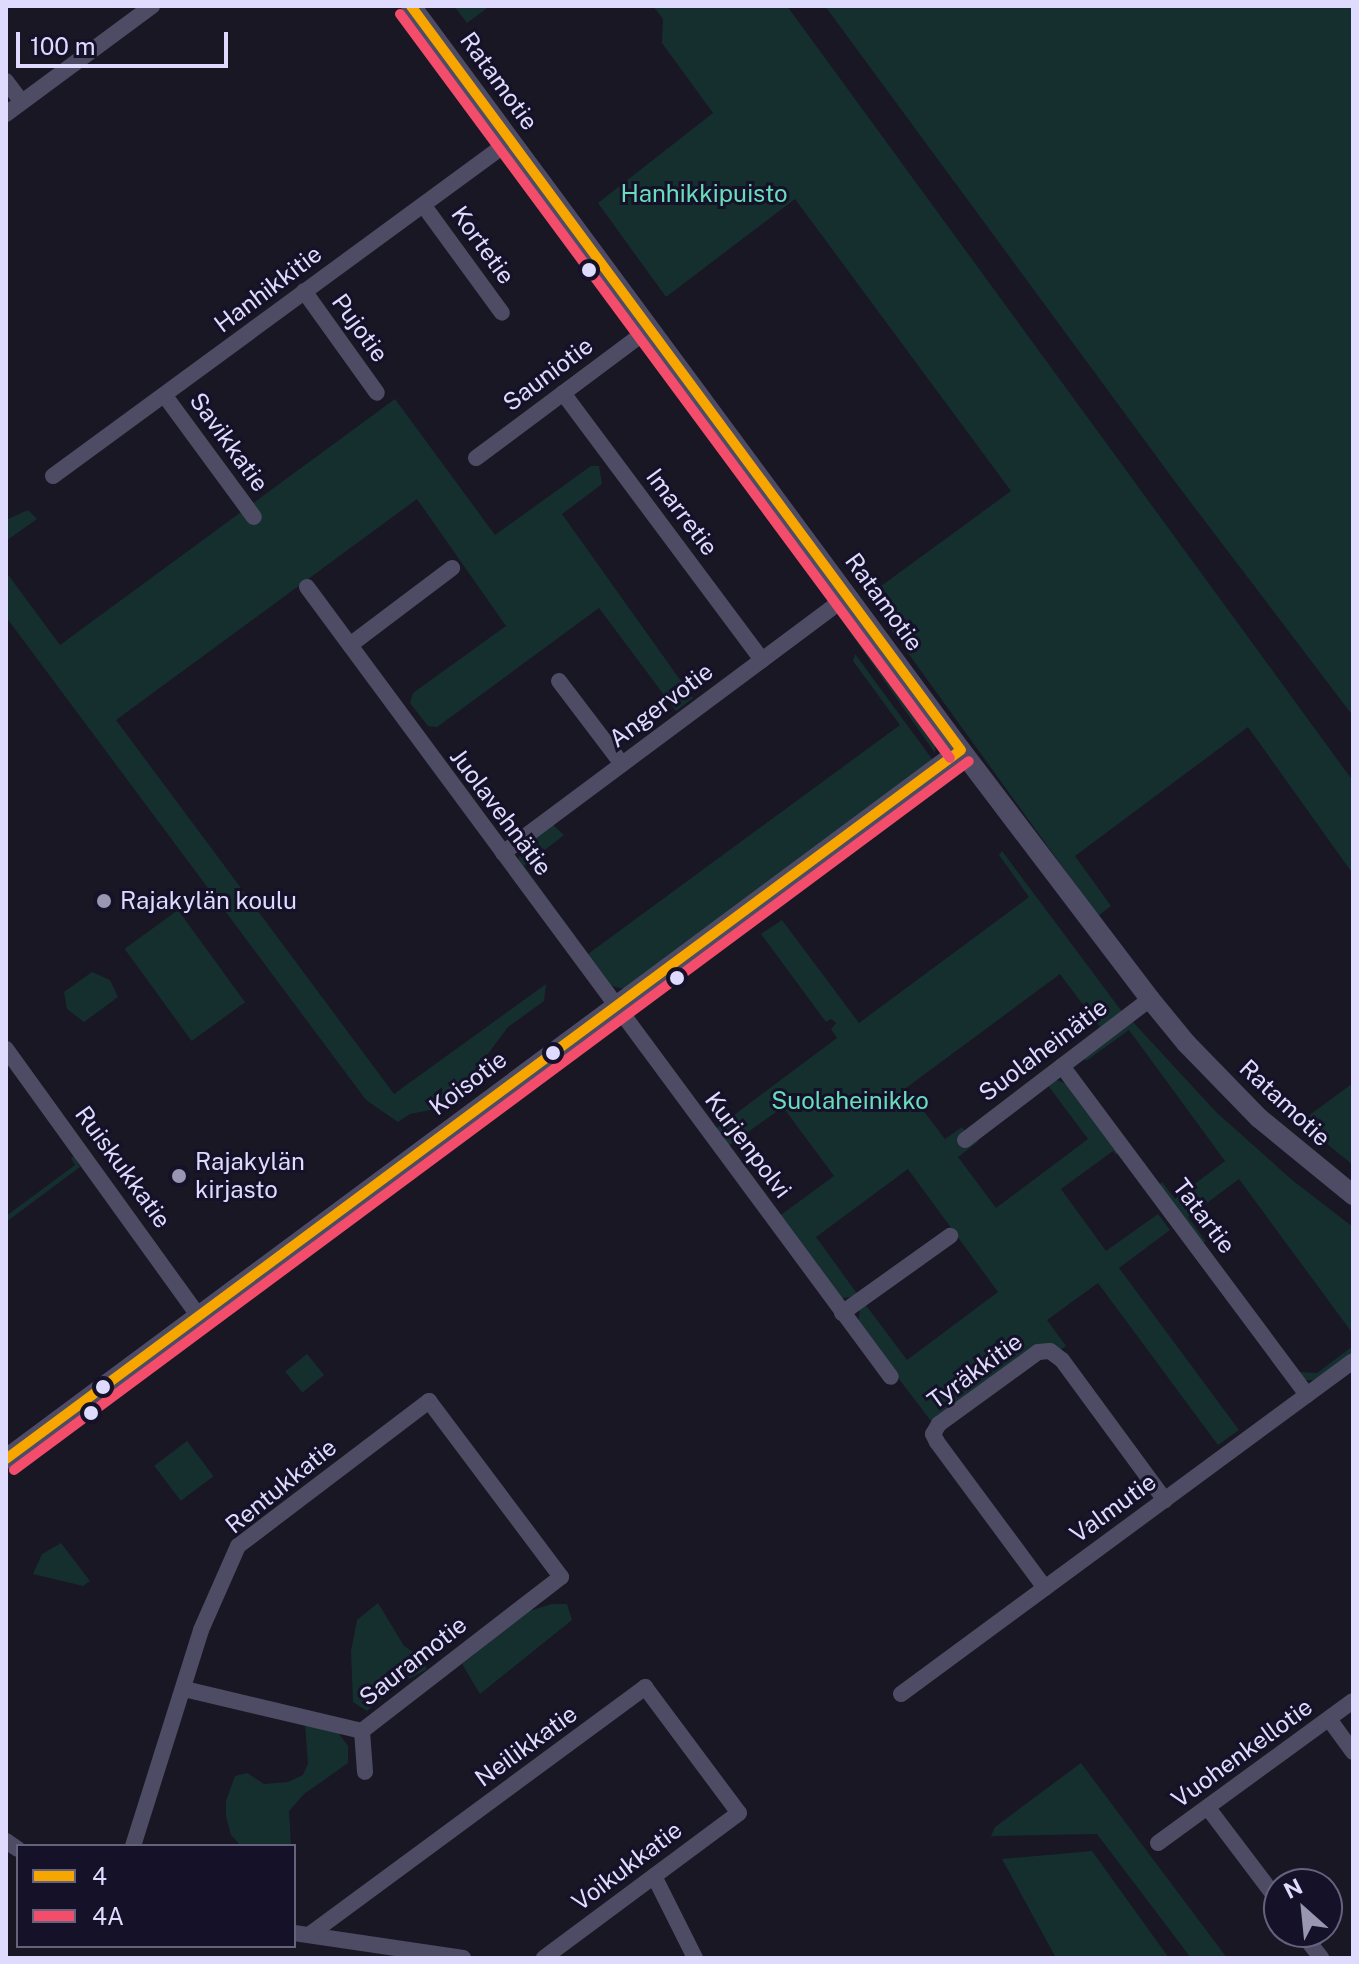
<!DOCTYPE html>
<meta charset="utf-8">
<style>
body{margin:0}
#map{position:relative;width:1359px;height:1964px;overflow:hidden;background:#181723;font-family:"Public Sans",sans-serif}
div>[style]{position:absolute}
.green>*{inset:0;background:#152f2f;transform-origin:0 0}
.minor>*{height:16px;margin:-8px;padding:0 8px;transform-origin:8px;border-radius:8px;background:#4d4c64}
.tertiary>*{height:20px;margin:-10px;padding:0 10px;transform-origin:10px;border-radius:10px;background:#4d4c64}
.bus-1>*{height:10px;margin:-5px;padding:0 5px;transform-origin:5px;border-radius:5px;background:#f7a600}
.bus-2>*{height:10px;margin:-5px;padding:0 5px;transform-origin:5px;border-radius:5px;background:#f44d6c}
.dots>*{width:22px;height:22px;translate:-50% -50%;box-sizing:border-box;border:4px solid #151129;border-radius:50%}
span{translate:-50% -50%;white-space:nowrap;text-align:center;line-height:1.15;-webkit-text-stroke:6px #151129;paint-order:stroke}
.street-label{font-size:24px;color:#dedbfe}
.park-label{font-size:24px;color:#68ddbc}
.poi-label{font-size:24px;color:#dedbfe}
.left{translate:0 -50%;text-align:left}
.frame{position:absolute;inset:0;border:8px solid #dedbfe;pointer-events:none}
.legend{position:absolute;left:16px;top:1844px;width:280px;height:104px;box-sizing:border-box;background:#151129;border:2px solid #65627e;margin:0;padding:10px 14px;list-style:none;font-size:24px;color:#dedbfe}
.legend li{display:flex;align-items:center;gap:16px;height:40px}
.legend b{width:40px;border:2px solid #65627e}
.north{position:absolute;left:1263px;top:1868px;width:80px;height:80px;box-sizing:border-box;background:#151129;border:2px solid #65627e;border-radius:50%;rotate:333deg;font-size:22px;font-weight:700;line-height:32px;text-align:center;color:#dedbfe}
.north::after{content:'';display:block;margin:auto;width:28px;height:36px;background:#9996b1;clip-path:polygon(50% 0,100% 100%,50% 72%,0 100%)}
.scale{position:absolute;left:16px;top:32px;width:212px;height:36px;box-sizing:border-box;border:4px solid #dedbfe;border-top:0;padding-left:10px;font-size:24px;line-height:28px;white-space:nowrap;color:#dedbfe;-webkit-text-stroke:6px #151129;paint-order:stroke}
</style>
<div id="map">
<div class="green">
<i style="clip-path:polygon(454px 6px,490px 6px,467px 23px)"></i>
<i style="clip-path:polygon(653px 6px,787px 6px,1353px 781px,1353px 874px,1248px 727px,1075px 856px,1111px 906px,1098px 916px,869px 599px,877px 589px,1011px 491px,795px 199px,666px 297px,598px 203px,713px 113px,662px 43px,663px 19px)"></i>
<i style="clip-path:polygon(825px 6px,1353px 6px,1353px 716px,1176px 483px)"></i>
<i style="clip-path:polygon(395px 399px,495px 535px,591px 466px,599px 466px,602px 484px,562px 514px,693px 698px,676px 711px,599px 608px,437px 727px,428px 726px,410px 703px,413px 693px,506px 626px,417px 499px,116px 720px,394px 1094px,546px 984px,544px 1001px,508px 1027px,461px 1090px,460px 1104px,410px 1114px,398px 1122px,366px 1100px,6px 617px,6px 572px,60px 645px)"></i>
<i style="clip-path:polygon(28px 510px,37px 519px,6px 541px,6px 520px)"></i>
<i style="clip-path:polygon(838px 615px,850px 616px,936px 731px,935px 753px)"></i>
<i style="clip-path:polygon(855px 654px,932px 759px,931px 763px,624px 989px,612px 986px,518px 861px,522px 847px,553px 825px,564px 835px,524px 866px,588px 954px,900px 725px,853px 661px)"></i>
<i style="clip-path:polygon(1002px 851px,1123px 1013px,1103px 1028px,1099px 1026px,1060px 974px,906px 1088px,945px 1139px,962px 1127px,971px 1139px,979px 1141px,958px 1157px,996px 1208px,1088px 1139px,1047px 1084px,1057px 1080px,1071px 1086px,1119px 1151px,1116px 1155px,1113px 1151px,1061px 1189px,1106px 1251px,1158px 1214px,1170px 1230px,1119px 1268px,1239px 1430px,1218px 1445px,1098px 1283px,1047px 1320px,1066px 1346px,1060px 1350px,1054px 1347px,931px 1421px,858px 1325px,860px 1308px,865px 1304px,907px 1360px,998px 1292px,908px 1169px,816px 1237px,858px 1295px,845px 1298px,838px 1297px,778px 1217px,834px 1176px,783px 1107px,727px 1147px,714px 1130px,837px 1038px,831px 1029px,836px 1023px,831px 1019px,826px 1022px,761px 934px,782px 920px,859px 1023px,1029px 897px,999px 855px)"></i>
<i style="left:178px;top:910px;width:114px;height:66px;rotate:54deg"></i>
<i style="clip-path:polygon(92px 972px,110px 980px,118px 997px,84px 1022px,67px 1009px,64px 992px)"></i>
<i style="clip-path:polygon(1132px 1021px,1216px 1112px,1292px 1180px,1353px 1227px,1353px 1334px,1239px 1179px,1188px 1217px,1206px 1242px,1200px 1243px,1158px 1186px,1162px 1182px,1175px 1199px,1225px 1161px,1129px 1030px,1086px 1061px,1083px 1058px)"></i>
<i style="clip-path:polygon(1353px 1083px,1353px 1165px,1300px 1122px)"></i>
<i style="clip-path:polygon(74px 1156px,80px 1167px,6px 1222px,6px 1216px,75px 1165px,71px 1158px)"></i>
<i style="clip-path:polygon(1353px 1346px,1353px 1354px,1315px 1380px,1306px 1380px,1298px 1372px,1317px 1373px)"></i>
<i style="left:307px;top:1354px;width:27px;height:28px;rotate:51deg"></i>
<i style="left:187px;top:1441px;width:44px;height:41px;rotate:53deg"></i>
<i style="clip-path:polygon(61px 1543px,90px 1581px,83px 1586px,33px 1574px,42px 1554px)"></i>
<i style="clip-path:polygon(378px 1603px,404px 1646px,418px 1655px,427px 1669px,397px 1686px,367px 1711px,353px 1702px,351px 1651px,357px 1620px)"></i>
<i style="clip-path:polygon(552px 1604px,567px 1604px,572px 1620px,480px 1694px,462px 1664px,529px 1611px)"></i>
<i style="clip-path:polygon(305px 1724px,337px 1731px,348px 1746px,348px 1763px,304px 1794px,289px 1811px,291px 1846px,241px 1846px,231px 1835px,226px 1816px,226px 1801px,235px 1776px,247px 1773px,264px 1784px,288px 1782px,303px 1775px,308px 1764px)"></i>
<i style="clip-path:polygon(1081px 1763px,1227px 1958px,1191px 1958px,1097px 1834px,991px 1836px,995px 1827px)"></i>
<i style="clip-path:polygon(1092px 1851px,1169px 1958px,1056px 1958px,1002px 1859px)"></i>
</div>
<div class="minor">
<i style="left:6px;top:81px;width:26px;rotate:53deg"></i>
<i style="left:6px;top:114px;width:182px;rotate:-36.5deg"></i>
<i style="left:424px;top:206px;width:132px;rotate:53.9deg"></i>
<i style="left:304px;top:291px;width:125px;rotate:54.4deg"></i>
<i style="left:563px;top:393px;width:333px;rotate:53.3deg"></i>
<i style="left:165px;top:396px;width:150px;rotate:53.7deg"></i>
<i style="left:476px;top:458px;width:216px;rotate:-36.7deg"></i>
<i style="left:53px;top:476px;width:567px;rotate:-36.24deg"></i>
<i style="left:307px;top:587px;width:982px;rotate:53.53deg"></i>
<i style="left:350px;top:645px;width:128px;rotate:-37deg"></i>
<i style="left:559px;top:681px;width:104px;rotate:52.8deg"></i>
<i style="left:503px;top:853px;width:429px;rotate:-36.7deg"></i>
<i style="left:6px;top:1049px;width:328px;rotate:54.2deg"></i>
<i style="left:1062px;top:1066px;width:410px;rotate:53.3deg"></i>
<i style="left:965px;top:1140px;width:233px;rotate:-37.3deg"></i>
<i style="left:842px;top:1313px;width:133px;rotate:-35.5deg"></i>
<i style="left:1045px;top:1588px;width:182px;rotate:-126.5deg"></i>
<i style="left:937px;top:1442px;width:9px;rotate:-117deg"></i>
<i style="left:933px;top:1434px;width:12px;rotate:-59deg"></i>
<i style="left:939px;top:1424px;width:122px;rotate:-36deg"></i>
<i style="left:1038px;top:1352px;width:12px;rotate:-5deg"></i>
<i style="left:1050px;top:1351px;width:15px;rotate:37deg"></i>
<i style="left:1062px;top:1360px;width:174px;rotate:53.7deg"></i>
<i style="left:901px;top:1694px;width:561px;rotate:-36.38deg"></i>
<i style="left:1329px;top:1719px;width:41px;rotate:54deg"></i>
<i style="left:362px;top:1731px;width:41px;rotate:85.8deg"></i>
<i style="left:1208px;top:1808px;width:118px;rotate:52.9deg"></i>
<i style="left:6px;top:1841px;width:14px;rotate:34deg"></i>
<i style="left:1158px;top:1843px;width:241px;rotate:-36.1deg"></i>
<i style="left:133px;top:1846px;width:226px;rotate:-72.5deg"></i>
<i style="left:201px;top:1630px;width:92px;rotate:-66.2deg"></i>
<i style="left:238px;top:1546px;width:240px;rotate:-37.2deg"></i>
<i style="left:429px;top:1401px;width:220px;rotate:53.1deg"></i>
<i style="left:561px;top:1577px;width:252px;rotate:142.3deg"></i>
<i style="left:362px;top:1731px;width:182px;rotate:-166.7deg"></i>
<i style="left:654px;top:1876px;width:92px;rotate:63.4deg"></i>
<i style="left:1301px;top:1932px;width:33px;rotate:52deg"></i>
<i style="left:294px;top:1933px;width:171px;rotate:8.4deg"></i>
<i style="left:309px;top:1935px;width:418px;rotate:-36.4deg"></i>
<i style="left:645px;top:1687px;width:157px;rotate:53.3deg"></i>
<i style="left:739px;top:1813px;width:243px;rotate:143.4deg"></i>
</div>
<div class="tertiary">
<i style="left:411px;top:6px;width:925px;rotate:53.53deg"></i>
<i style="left:961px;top:750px;width:313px;rotate:52.8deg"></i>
<i style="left:1150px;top:999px;width:57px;rotate:50.7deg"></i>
<i style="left:1186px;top:1043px;width:105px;rotate:45.8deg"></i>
<i style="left:1259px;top:1118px;width:122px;rotate:39.3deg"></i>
<i style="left:6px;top:1459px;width:1189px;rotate:-36.59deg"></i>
</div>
<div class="bus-1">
<i style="left:411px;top:6px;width:925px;rotate:53.53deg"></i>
<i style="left:6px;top:1459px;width:1189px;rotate:-36.59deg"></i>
</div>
<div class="bus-2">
<i style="left:400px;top:14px;width:925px;rotate:53.53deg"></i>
<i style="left:14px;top:1470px;width:1189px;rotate:-36.59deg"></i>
</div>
<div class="dots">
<i style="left:589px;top:270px;background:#dedbfe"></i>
<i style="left:104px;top:901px;background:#9996b1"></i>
<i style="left:677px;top:978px;background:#dedbfe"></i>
<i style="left:553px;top:1053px;background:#dedbfe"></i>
<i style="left:179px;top:1176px;background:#9996b1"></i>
<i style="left:103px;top:1387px;background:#dedbfe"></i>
<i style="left:91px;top:1413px;background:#dedbfe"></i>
</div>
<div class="street-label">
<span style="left:499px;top:81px;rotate:54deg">Ratamotie</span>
<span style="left:483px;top:245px;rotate:54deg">Kortetie</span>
<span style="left:268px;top:289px;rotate:-37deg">Hanhikkitie</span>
<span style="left:360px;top:328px;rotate:54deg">Pujotie</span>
<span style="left:548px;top:374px;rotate:-37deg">Sauniotie</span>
<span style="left:229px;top:442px;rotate:54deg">Savikkatie</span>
<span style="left:682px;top:512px;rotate:53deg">Imarretie</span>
<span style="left:884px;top:602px;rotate:54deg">Ratamotie</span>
<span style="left:661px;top:705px;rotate:-37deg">Angervotie</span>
<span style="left:501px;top:812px;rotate:53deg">Juolavehnätie</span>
<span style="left:1043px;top:1050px;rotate:-37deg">Suolaheinätie</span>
<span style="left:468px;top:1083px;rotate:-37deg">Koisotie</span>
<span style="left:1285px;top:1103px;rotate:43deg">Ratamotie</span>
<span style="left:748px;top:1145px;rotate:53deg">Kurjenpolvi</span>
<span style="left:123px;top:1167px;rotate:54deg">Ruiskukkatie</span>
<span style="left:1204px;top:1216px;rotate:53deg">Tatartie</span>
<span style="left:975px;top:1371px;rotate:-36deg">Tyräkkitie</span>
<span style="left:281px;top:1486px;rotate:-39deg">Rentukkatie</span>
<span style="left:1113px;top:1508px;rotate:-36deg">Valmutie</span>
<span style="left:413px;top:1661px;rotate:-38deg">Sauramotie</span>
<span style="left:526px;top:1746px;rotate:-36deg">Neilikkatie</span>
<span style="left:1242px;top:1753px;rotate:-36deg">Vuohenkellotie</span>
<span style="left:627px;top:1866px;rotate:-37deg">Voikukkatie</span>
</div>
<div class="park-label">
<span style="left:704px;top:194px">Hanhikkipuisto</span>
<span style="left:850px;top:1101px">Suolaheinikko</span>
</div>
<div class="poi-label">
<span class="left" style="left:120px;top:901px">Rajakylän koulu</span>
<span class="left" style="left:195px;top:1176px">Rajakylän<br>kirjasto</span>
</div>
<div class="frame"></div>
<ul class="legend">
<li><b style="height:10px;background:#f7a600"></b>4</li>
<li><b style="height:10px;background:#f44d6c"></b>4A</li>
</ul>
<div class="north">N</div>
<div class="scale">100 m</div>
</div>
